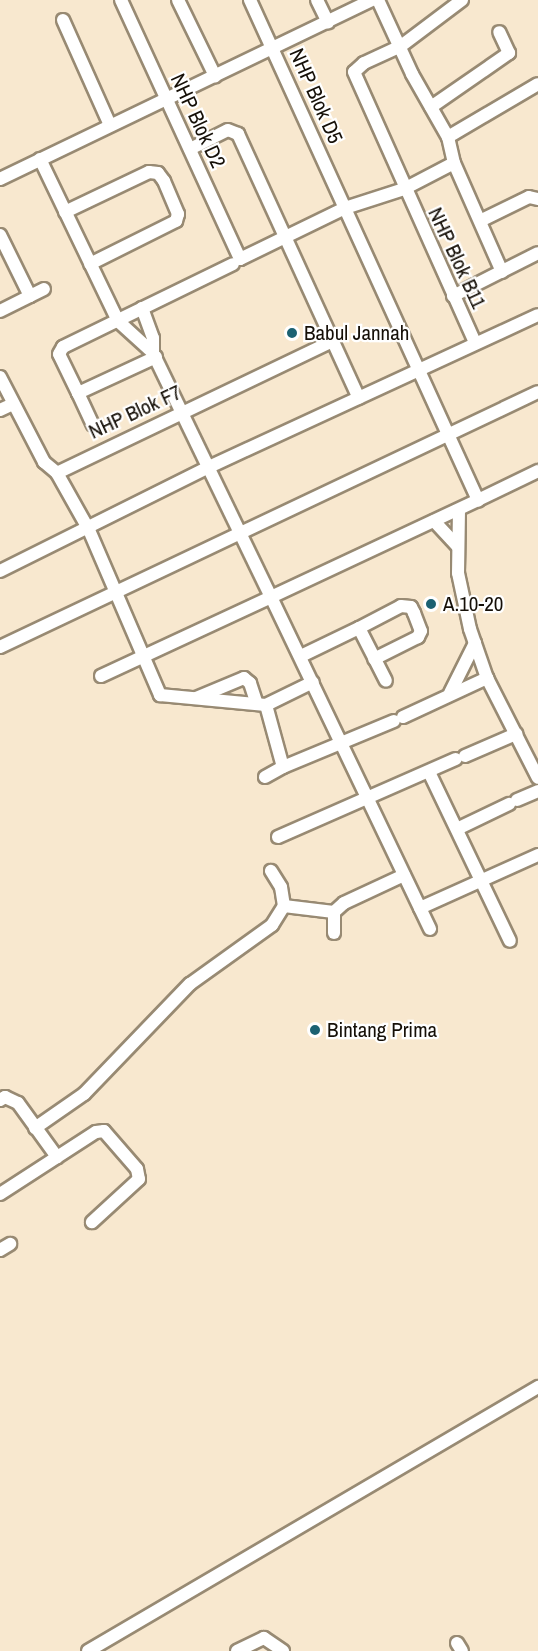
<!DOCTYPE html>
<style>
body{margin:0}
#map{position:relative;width:538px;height:1651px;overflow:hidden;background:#f8e8cf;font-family:"Archivo Narrow",sans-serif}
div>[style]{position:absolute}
.roads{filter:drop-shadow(2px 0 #988a73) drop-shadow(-2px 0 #988a73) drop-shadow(0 2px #988a73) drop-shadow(0 -2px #988a73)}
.minor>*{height:12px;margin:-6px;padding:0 6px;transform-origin:6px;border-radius:6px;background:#fff}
.dots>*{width:16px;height:16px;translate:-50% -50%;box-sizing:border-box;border:3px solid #fff;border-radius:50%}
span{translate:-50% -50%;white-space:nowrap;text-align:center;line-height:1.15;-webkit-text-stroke:4.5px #fff;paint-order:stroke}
.street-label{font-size:21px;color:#150f07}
.poi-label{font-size:21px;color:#150f07}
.left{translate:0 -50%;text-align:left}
</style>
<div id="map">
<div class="roads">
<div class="minor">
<i style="left:121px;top:0;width:285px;rotate:65.3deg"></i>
<i style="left:240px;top:259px;width:117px;rotate:-25.9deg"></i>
<i style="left:345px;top:208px;width:62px;rotate:-17.9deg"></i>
<i style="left:404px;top:189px;width:56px;rotate:-27.5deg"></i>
<i style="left:454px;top:163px;width:119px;rotate:66.2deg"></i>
<i style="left:178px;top:0;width:85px;rotate:64deg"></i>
<i style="left:250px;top:0;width:550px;rotate:65.49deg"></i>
<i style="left:478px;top:500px;width:67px;rotate:-25.8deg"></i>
<i style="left:317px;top:0;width:25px;rotate:64deg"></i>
<i style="left:378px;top:0;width:81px;rotate:65.3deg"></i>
<i style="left:412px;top:74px;width:73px;rotate:60.3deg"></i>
<i style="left:448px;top:137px;width:27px;rotate:77deg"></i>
<i style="left:462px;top:0;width:76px;rotate:143deg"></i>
<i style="left:401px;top:46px;width:41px;rotate:155.3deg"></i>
<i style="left:364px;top:63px;width:13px;rotate:138deg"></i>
<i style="left:354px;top:72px;width:297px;rotate:65.9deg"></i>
<i style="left:63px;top:20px;width:115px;rotate:65.9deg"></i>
<i style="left:431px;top:107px;width:95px;rotate:-34.7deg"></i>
<i style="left:509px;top:53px;width:23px;rotate:-115deg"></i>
<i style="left:448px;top:137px;width:104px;rotate:-30.5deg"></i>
<i style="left:190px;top:149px;width:42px;rotate:-26.6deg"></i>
<i style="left:228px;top:130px;width:11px;rotate:22deg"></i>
<i style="left:238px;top:134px;width:290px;rotate:65.4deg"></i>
<i style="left:40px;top:159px;width:180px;rotate:64.3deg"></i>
<i style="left:118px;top:321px;width:47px;rotate:42.4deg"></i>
<i style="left:0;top:179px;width:413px;rotate:-25.7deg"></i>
<i style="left:65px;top:212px;width:93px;rotate:-25.5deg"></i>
<i style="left:149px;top:172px;width:9px;rotate:6deg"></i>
<i style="left:158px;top:173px;width:10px;rotate:53deg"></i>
<i style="left:164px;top:181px;width:36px;rotate:67deg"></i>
<i style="left:178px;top:214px;width:7px;rotate:106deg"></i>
<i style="left:176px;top:221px;width:96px;rotate:153.4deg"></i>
<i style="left:482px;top:220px;width:52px;rotate:-26.1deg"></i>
<i style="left:529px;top:197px;width:9px;rotate:13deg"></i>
<i style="left:0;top:235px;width:68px;rotate:63.8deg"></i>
<i style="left:453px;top:296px;width:95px;rotate:-26.8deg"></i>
<i style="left:142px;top:308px;width:32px;rotate:70deg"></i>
<i style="left:153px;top:338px;width:15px;rotate:90deg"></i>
<i style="left:153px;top:353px;width:271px;rotate:64.2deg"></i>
<i style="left:271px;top:597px;width:229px;rotate:-25.1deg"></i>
<i style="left:0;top:311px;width:49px;rotate:-26.6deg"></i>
<i style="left:156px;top:357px;width:86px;rotate:155.2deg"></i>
<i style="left:78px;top:393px;width:43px;rotate:-116deg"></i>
<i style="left:59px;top:354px;width:8px;rotate:-60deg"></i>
<i style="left:63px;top:347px;width:189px;rotate:-26deg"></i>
<i style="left:0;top:377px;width:96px;rotate:62.6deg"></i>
<i style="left:44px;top:462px;width:17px;rotate:40deg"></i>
<i style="left:57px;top:473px;width:307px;rotate:-25.6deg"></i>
<i style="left:78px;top:393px;width:35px;rotate:65deg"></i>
<i style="left:0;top:410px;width:14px;rotate:-25deg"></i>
<i style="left:57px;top:473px;width:65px;rotate:60.7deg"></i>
<i style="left:89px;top:530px;width:180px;rotate:66.7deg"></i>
<i style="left:160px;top:695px;width:106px;rotate:5.4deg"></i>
<i style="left:266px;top:705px;width:64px;rotate:74.7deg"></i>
<i style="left:283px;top:767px;width:120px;rotate:-22.5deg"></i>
<i style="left:459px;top:510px;width:63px;rotate:90.9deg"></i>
<i style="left:458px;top:573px;width:57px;rotate:77.9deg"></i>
<i style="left:470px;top:629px;width:52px;rotate:70.9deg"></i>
<i style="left:487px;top:678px;width:112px;rotate:63deg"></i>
<i style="left:434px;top:521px;width:34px;rotate:47deg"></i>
<i style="left:0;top:571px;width:233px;rotate:-26.5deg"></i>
<i style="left:209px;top:467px;width:362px;rotate:-24.8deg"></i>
<i style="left:359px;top:628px;width:47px;rotate:-27.6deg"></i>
<i style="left:401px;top:606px;width:10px;rotate:6deg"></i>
<i style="left:411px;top:607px;width:7px;rotate:63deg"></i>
<i style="left:414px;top:613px;width:19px;rotate:69deg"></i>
<i style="left:421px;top:631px;width:7px;rotate:117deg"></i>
<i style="left:418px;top:637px;width:49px;rotate:153.4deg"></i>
<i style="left:0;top:647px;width:595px;rotate:-25.36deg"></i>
<i style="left:301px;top:656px;width:64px;rotate:-25.8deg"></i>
<i style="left:359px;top:628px;width:59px;rotate:63deg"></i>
<i style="left:101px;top:676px;width:187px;rotate:-24.9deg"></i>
<i style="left:271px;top:597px;width:368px;rotate:64.4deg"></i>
<i style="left:450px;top:693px;width:56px;rotate:-63.4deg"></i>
<i style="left:196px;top:698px;width:52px;rotate:-22.6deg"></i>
<i style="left:244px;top:678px;width:8px;rotate:40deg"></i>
<i style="left:250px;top:683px;width:22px;rotate:72deg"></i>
<i style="left:266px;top:705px;width:52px;rotate:-26.1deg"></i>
<i style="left:403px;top:717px;width:93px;rotate:-24.9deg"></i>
<i style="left:465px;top:756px;width:56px;rotate:-23.3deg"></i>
<i style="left:429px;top:772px;width:187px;rotate:64.4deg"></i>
<i style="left:265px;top:777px;width:21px;rotate:-29deg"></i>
<i style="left:517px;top:800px;width:23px;rotate:-23deg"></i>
<i style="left:457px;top:829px;width:58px;rotate:-25.7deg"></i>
<i style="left:278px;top:837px;width:194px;rotate:-23.7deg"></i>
<i style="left:284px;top:906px;width:50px;rotate:6.8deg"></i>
<i style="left:420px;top:908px;width:129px;rotate:-24.2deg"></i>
<i style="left:334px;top:933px;width:21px;rotate:-90deg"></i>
<i style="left:334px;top:912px;width:13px;rotate:-42deg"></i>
<i style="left:344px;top:903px;width:66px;rotate:-25deg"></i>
<i style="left:0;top:1100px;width:6px;rotate:-31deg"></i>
<i style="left:5px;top:1097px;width:14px;rotate:25deg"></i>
<i style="left:18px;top:1103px;width:67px;rotate:54.2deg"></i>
<i style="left:35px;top:1128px;width:60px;rotate:-34.8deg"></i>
<i style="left:84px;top:1094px;width:153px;rotate:-46.1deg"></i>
<i style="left:190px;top:984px;width:101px;rotate:-35.7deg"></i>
<i style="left:272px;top:925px;width:22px;rotate:-58deg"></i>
<i style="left:284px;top:906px;width:19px;rotate:-99deg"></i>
<i style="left:281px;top:887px;width:19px;rotate:-122deg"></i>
<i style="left:0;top:1194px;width:114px;rotate:-32.9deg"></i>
<i style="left:96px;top:1132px;width:8px;rotate:-7deg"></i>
<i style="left:104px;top:1131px;width:50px;rotate:49deg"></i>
<i style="left:137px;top:1169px;width:10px;rotate:79deg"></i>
<i style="left:139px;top:1179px;width:64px;rotate:137.5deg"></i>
<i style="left:0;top:1250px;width:12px;rotate:-31deg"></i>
<i style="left:457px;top:1643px;width:9px;rotate:58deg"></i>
<i style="left:88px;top:1651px;width:522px;rotate:-30.4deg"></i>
<i style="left:237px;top:1651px;width:30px;rotate:-26deg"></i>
<i style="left:264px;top:1638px;width:23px;rotate:34deg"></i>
</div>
</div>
<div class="dots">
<i style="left:292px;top:333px;background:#1b6172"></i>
<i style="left:431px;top:604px;background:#1b6172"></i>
<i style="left:315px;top:1030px;background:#1b6172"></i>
</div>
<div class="street-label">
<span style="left:316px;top:96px;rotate:66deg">NHP Blok D5</span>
<span style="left:198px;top:121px;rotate:65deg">NHP Blok D2</span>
<span style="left:457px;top:258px;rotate:65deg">NHP Blok B11</span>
<span style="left:135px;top:412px;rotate:-25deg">NHP Blok F7</span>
</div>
<div class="poi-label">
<span class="left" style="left:304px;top:333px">Babul Jannah</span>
<span class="left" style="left:443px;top:604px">A.10-20</span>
<span class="left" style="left:327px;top:1030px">Bintang Prima</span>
</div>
</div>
